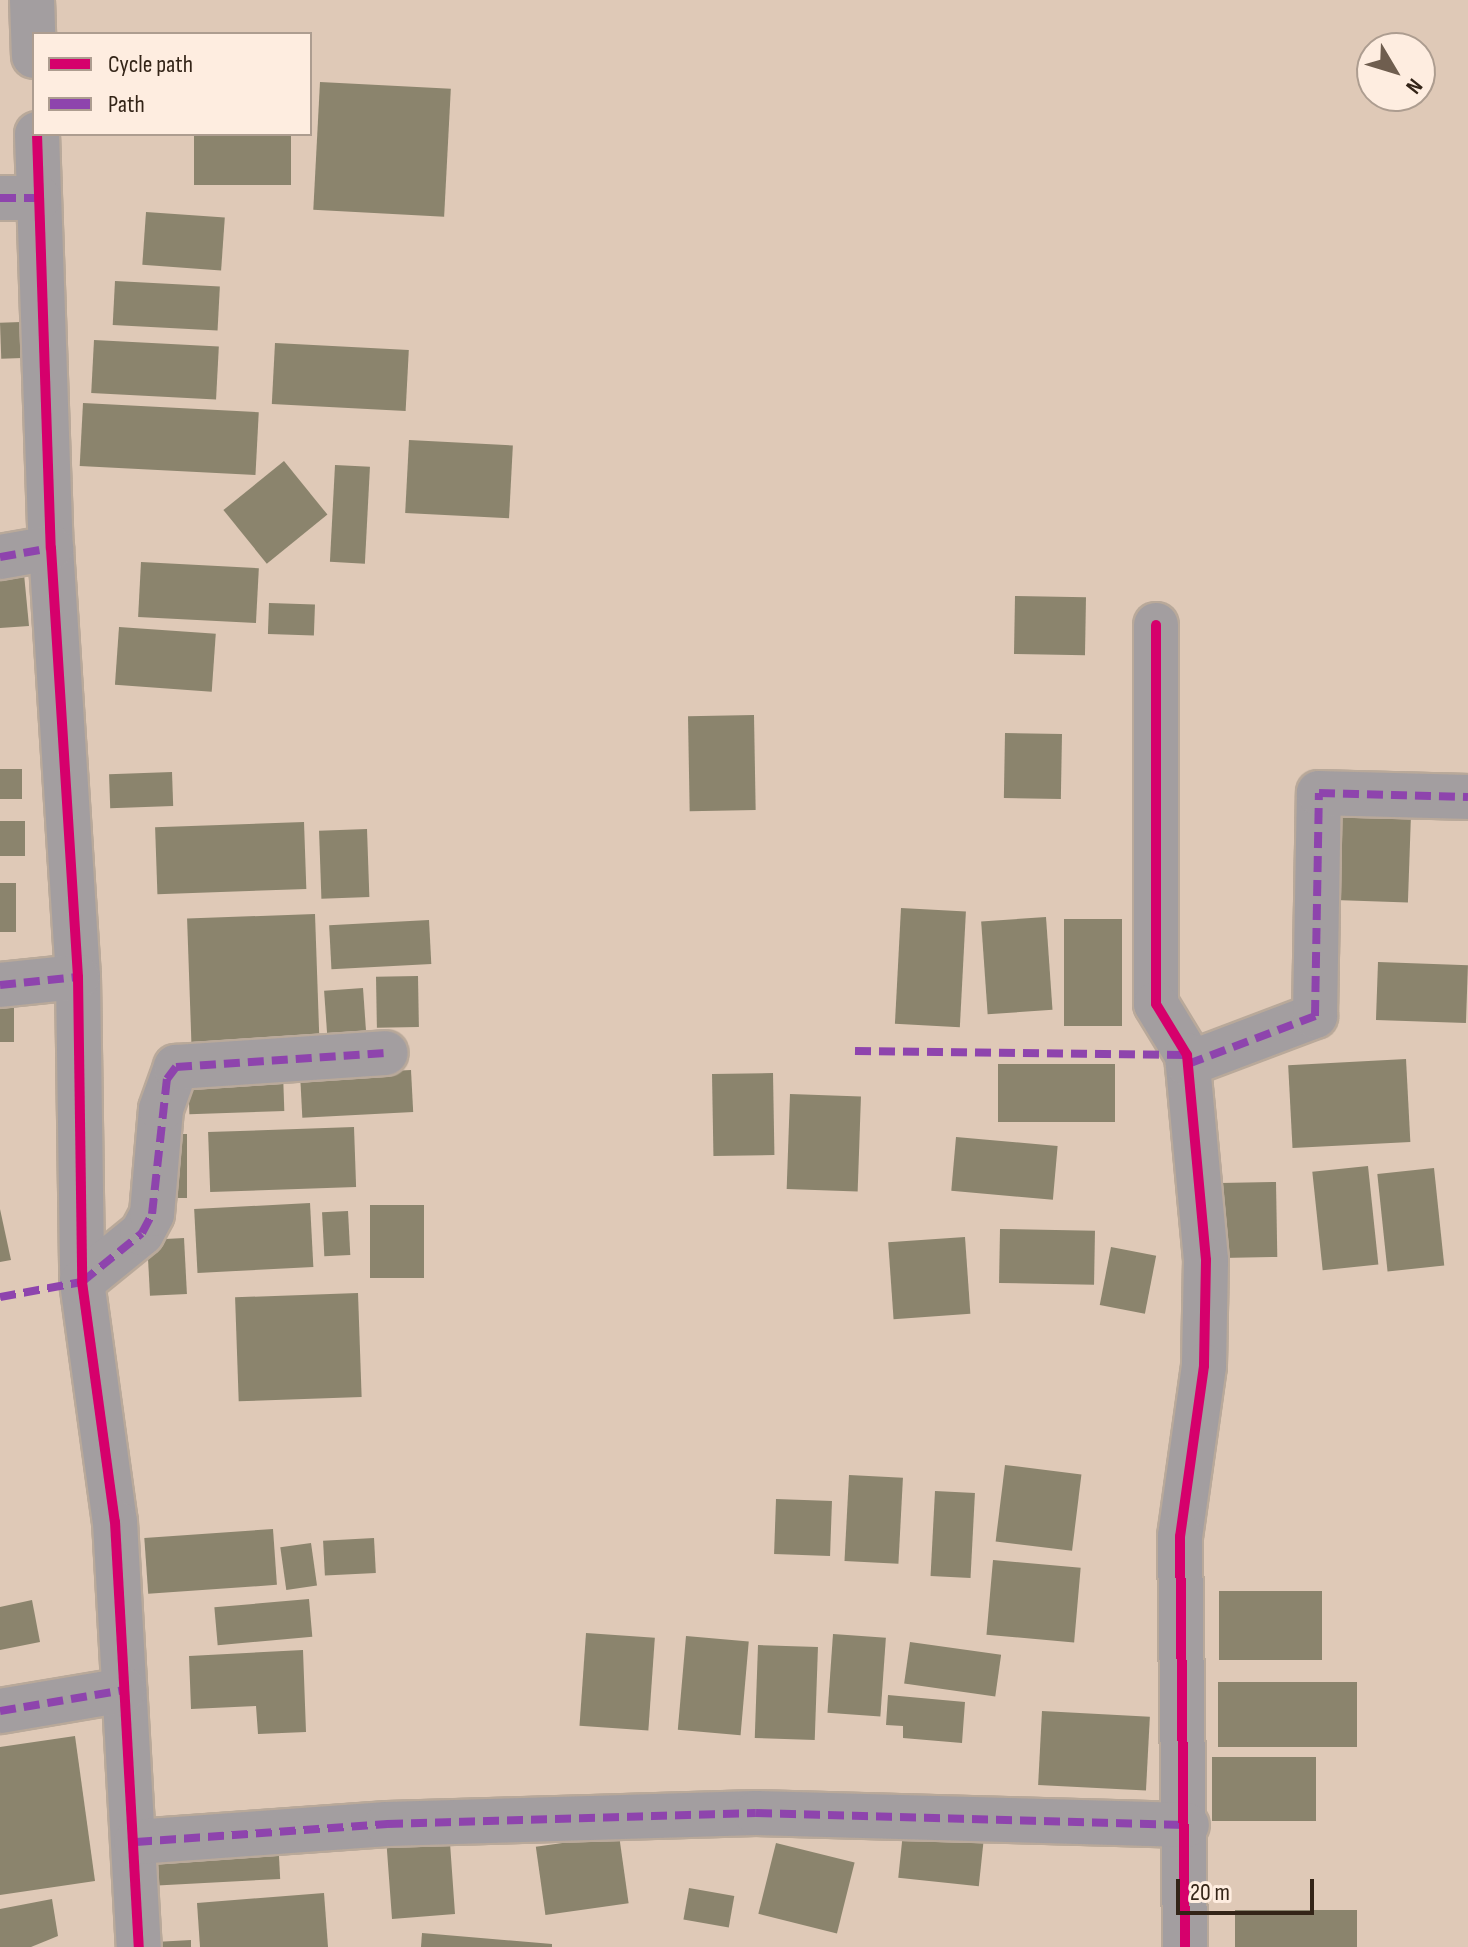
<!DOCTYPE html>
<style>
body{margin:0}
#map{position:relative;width:1468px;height:1947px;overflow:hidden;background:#dfc9b7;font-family:"Sofia Sans Condensed",sans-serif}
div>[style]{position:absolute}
.building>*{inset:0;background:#8b846d;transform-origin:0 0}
.roads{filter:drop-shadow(2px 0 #b9a99a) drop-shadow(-2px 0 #b9a99a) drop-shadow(0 2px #b9a99a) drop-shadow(0 -2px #b9a99a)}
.minor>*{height:44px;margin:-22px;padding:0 22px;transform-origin:22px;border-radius:22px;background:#a39ea0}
.quiet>*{height:8px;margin-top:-4px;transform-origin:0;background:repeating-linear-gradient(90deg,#8e44ad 0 16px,transparent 0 24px)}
.cycleway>*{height:10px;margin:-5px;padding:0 5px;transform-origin:5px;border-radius:5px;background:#d6006c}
span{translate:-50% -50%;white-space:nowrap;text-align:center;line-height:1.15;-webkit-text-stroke:8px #feede0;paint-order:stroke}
.legend{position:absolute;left:32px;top:32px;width:280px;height:104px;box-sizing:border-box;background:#feede0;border:2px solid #ad9d90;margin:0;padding:10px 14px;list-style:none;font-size:24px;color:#332417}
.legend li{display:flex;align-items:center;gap:16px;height:40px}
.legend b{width:40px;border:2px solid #ad9d90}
.north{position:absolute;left:1356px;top:32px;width:80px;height:80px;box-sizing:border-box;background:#feede0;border:2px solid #ad9d90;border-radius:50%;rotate:128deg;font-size:22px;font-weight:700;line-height:32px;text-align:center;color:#332417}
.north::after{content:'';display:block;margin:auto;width:28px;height:36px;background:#6f5e4f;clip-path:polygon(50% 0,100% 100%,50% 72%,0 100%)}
.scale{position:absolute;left:1176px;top:1879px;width:138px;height:36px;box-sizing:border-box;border:4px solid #332417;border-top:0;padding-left:10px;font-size:24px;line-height:28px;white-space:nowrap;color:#332417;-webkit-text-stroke:6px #feede0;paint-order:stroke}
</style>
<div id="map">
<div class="building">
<i style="left:320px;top:82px;width:131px;height:128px;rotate:3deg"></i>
<i style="left:194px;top:134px;width:97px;height:51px"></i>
<i style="left:146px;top:212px;width:79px;height:53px;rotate:4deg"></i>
<i style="left:115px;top:281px;width:105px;height:44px;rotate:3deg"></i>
<i style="left:21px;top:322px;width:36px;height:21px;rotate:88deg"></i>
<i style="left:94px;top:340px;width:125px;height:53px;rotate:3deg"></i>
<i style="left:275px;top:343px;width:134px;height:61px;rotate:3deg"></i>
<i style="left:83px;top:403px;width:176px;height:63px;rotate:3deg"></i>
<i style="left:409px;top:440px;width:104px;height:73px;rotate:3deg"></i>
<i style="left:284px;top:461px;width:69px;height:78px;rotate:51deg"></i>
<i style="left:335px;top:465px;width:35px;height:97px;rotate:3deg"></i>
<i style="left:141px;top:562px;width:118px;height:55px;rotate:3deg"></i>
<i style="clip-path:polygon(24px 574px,29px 626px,0 628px,0 577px)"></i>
<i style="left:1015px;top:596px;width:71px;height:58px;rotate:1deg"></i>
<i style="left:269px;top:603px;width:46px;height:31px;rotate:2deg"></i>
<i style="left:119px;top:627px;width:97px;height:58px;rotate:4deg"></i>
<i style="left:754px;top:715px;width:95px;height:66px;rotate:89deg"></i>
<i style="left:1005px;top:733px;width:57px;height:65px;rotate:1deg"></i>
<i style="left:0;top:769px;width:22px;height:30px"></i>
<i style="left:172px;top:772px;width:34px;height:63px;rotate:88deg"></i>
<i style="left:1338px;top:813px;width:73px;height:87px;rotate:2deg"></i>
<i style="left:25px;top:821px;width:35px;height:25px;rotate:90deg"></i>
<i style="left:304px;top:822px;width:67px;height:149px;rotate:88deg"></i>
<i style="left:367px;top:829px;width:68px;height:48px;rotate:88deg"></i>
<i style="left:16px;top:883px;width:49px;height:16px;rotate:90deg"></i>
<i style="left:901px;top:908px;width:65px;height:116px;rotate:3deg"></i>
<i style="left:315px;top:914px;width:126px;height:128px;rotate:88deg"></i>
<i style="left:1046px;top:917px;width:93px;height:65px;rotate:86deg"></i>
<i style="left:1064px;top:919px;width:58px;height:107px"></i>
<i style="left:429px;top:920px;width:44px;height:100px;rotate:87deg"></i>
<i style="left:1378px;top:962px;width:90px;height:58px;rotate:2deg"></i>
<i style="left:418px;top:976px;width:51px;height:42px;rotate:89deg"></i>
<i style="left:363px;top:988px;width:46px;height:39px;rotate:86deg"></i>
<i style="left:0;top:1000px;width:14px;height:42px"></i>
<i style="left:1406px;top:1059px;width:83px;height:118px;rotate:87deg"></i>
<i style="left:998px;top:1064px;width:117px;height:58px"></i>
<i style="left:411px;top:1070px;width:42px;height:111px;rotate:87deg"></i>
<i style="left:283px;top:1073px;width:38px;height:95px;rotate:88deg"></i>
<i style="left:773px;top:1073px;width:82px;height:61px;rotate:89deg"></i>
<i style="left:790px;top:1094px;width:71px;height:95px;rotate:2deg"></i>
<i style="left:354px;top:1127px;width:60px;height:146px;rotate:88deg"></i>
<i style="left:167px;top:1134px;width:20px;height:64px"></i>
<i style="left:956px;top:1137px;width:102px;height:54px;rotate:5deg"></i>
<i style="left:1368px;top:1166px;width:99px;height:56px;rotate:84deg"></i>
<i style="left:1434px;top:1168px;width:98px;height:57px;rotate:84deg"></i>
<i style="left:1276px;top:1182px;width:75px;height:56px;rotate:89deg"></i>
<i style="left:310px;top:1203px;width:64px;height:116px;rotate:87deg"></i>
<i style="left:370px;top:1205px;width:54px;height:73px"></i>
<i style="clip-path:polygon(0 1209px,11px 1260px,0 1262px)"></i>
<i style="left:348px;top:1211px;width:44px;height:26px;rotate:87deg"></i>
<i style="left:1000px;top:1229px;width:95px;height:54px;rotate:1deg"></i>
<i style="left:965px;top:1237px;width:77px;height:77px;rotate:86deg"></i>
<i style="left:184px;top:1238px;width:56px;height:37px;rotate:87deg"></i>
<i style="left:1111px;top:1247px;width:46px;height:59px;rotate:11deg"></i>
<i style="left:358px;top:1293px;width:104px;height:123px;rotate:88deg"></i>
<i style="left:1005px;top:1465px;width:77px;height:77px;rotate:7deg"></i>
<i style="left:849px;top:1475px;width:54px;height:86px;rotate:3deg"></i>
<i style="left:935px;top:1491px;width:40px;height:85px;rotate:3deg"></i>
<i style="left:776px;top:1499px;width:56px;height:55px;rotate:2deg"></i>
<i style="left:273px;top:1529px;width:56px;height:129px;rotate:86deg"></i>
<i style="left:374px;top:1538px;width:35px;height:51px;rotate:87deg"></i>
<i style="left:311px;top:1543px;width:43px;height:31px;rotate:82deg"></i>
<i style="left:993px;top:1560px;width:88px;height:75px;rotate:5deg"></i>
<i style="left:1219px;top:1591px;width:103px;height:69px"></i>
<i style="left:309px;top:1599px;width:38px;height:95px;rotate:85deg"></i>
<i style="clip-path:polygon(32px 1600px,40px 1642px,0 1650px,0 1607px)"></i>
<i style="left:586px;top:1633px;width:69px;height:93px;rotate:4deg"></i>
<i style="left:833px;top:1634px;width:53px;height:79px;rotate:4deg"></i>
<i style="left:686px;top:1636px;width:63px;height:94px;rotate:5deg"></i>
<i style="left:910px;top:1642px;width:92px;height:42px;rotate:8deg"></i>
<i style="left:758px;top:1645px;width:60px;height:93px;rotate:2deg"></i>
<i style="clip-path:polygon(303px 1650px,306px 1732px,258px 1734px,256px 1706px,191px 1709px,189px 1656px)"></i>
<i style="left:1357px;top:1682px;width:65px;height:139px;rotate:90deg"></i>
<i style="clip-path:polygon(888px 1695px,965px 1702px,962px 1743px,903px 1738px,903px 1726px,886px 1725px)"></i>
<i style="left:1042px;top:1711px;width:108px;height:74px;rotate:3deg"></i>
<i style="clip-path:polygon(75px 1736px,95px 1881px,0 1895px,0 1747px)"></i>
<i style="left:1212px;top:1757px;width:104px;height:64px"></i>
<i style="left:904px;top:1823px;width:81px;height:55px;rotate:6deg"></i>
<i style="clip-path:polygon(436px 1833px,437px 1845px,450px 1843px,455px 1914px,392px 1919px,386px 1837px)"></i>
<i style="left:619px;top:1835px;width:69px;height:84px;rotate:82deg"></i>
<i style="left:278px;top:1837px;width:42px;height:123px;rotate:87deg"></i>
<i style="left:776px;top:1843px;width:81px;height:73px;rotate:14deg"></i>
<i style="left:689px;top:1888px;width:46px;height:32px;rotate:10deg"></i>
<i style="clip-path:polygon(324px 1893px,328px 1947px,200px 1947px,197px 1903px)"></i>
<i style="clip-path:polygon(52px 1899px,58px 1936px,31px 1947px,0 1947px,0 1909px)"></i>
<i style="left:1235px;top:1910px;width:122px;height:37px"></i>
<i style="clip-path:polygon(422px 1933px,552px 1944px,552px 1947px,421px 1947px)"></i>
<i style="clip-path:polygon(191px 1940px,191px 1947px,156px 1947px,155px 1942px)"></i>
</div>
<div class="roads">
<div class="minor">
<i style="left:32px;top:0;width:56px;rotate:88deg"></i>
<i style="left:37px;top:134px;width:414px;rotate:88.1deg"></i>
<i style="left:51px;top:548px;width:430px;rotate:86.4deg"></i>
<i style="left:78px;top:977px;width:305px;rotate:89.2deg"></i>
<i style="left:82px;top:1282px;width:242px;rotate:82.2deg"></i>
<i style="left:115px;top:1522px;width:426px;rotate:86.8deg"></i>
<i style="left:0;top:198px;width:39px"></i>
<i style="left:0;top:557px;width:52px;rotate:-10deg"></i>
<i style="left:1156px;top:625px;width:379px;rotate:90deg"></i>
<i style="left:1156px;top:1004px;width:60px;rotate:58.7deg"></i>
<i style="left:1187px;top:1055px;width:206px;rotate:84.7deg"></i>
<i style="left:1206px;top:1260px;width:106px;rotate:91.1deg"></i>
<i style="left:1204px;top:1366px;width:172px;rotate:98deg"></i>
<i style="left:1180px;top:1536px;width:411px;rotate:89.3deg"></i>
<i style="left:0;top:985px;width:78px;rotate:-5.9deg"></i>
<i style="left:1188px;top:1064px;width:136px;rotate:-20.7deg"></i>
<i style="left:1315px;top:1016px;width:223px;rotate:-89deg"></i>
<i style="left:1319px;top:793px;width:149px;rotate:1.5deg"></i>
<i style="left:82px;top:1282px;width:77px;rotate:-39.2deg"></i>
<i style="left:142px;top:1233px;width:21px;rotate:-62deg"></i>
<i style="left:152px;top:1214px;width:105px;rotate:-85.1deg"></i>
<i style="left:161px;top:1109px;width:45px;rotate:-70.3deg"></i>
<i style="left:176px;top:1067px;width:210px;rotate:-3.8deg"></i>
<i style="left:0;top:1711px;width:126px;rotate:-9.6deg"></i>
<i style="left:136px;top:1842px;width:252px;rotate:-4.1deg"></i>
<i style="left:387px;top:1824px;width:369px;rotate:-1.7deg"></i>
<i style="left:756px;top:1813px;width:431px;rotate:1.6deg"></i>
</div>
</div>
<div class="quiet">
<i style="left:0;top:198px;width:39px"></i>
<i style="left:0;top:557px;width:52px;rotate:-10deg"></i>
<i style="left:0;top:985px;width:78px;rotate:-5.9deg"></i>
<i style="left:855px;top:1051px;width:332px;rotate:0.7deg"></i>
<i style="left:1188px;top:1064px;width:136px;rotate:-20.7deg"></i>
<i style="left:1315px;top:1016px;width:223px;rotate:-89deg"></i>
<i style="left:1319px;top:793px;width:149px;rotate:1.5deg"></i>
<i style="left:0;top:1297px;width:83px;rotate:-10.4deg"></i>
<i style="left:82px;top:1282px;width:77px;rotate:-39.2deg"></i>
<i style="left:142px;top:1233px;width:21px;rotate:-62deg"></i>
<i style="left:152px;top:1214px;width:136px;rotate:-83.7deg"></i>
<i style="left:167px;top:1079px;width:15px;rotate:-53deg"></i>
<i style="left:176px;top:1067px;width:210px;rotate:-3.8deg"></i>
<i style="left:0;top:1711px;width:126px;rotate:-9.6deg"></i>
<i style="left:136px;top:1842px;width:252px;rotate:-4.1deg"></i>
<i style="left:387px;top:1824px;width:369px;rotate:-1.7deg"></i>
<i style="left:756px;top:1813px;width:431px;rotate:1.6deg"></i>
</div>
<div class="cycleway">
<i style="left:37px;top:134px;width:414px;rotate:88.1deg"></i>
<i style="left:51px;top:548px;width:430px;rotate:86.4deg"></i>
<i style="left:78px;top:977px;width:305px;rotate:89.2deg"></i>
<i style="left:82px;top:1282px;width:242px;rotate:82.2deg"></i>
<i style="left:115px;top:1522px;width:426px;rotate:86.8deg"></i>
<i style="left:1156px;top:625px;width:379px;rotate:90deg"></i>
<i style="left:1156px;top:1004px;width:60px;rotate:58.7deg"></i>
<i style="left:1187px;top:1055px;width:206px;rotate:84.7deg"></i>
<i style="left:1206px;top:1260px;width:106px;rotate:91.1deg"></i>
<i style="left:1204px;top:1366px;width:172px;rotate:98deg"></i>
<i style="left:1180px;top:1536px;width:411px;rotate:89.3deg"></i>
</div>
<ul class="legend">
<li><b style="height:10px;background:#d6006c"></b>Cycle path</li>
<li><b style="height:10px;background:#8e44ad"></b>Path</li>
</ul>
<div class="north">N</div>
<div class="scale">20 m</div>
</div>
